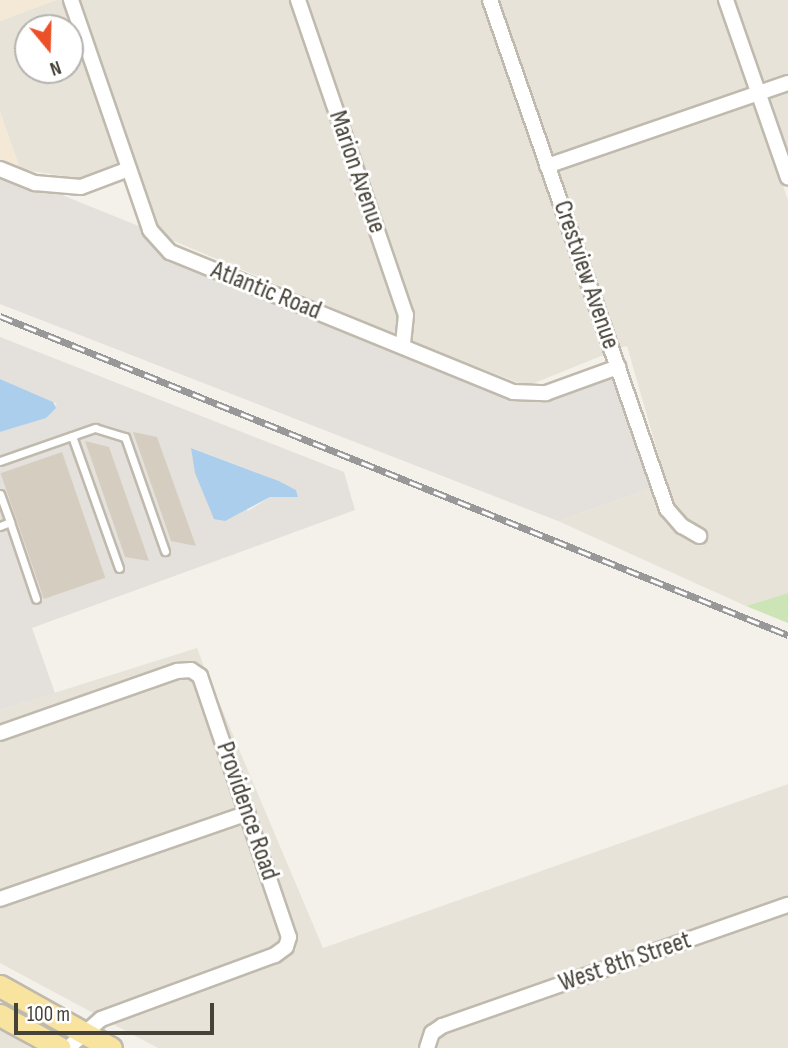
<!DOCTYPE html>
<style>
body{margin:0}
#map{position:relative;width:788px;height:1048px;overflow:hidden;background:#f4f1ea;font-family:"Sofia Sans Condensed",sans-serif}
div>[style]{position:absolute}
.residential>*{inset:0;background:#e7e3d8}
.commercial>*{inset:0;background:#f4e9d7}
.industrial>*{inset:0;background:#e4e0db}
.green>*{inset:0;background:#cde5b6}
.water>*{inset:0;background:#abceec}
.building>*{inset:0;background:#d5cec0;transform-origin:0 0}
.roads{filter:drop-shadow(2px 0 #bfbaad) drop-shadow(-2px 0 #bfbaad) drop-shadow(0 2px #bfbaad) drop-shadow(0 -2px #bfbaad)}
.service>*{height:7px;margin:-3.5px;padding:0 3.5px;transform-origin:3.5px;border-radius:3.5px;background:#fff}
.minor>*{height:14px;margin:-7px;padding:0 7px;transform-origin:7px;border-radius:7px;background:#fff}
.primary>*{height:21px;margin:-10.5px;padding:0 10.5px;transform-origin:10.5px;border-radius:10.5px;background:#f8e39f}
.rail>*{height:7px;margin-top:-3.5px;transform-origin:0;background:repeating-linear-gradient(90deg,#fff 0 13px,#989898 0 26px);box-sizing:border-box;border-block:2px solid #989898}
span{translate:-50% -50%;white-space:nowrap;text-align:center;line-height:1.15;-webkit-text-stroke:6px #fff;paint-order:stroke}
.street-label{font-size:26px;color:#474238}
.north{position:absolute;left:14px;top:14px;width:70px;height:70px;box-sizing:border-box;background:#fff;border:2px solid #b5b3af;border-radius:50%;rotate:161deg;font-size:19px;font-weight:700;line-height:28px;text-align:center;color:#474238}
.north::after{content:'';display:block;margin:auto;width:24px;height:32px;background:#ec5029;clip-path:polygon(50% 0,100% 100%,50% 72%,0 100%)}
.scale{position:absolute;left:14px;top:1003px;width:200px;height:32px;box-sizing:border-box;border:4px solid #474238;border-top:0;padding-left:9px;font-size:21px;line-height:24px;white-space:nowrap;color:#474238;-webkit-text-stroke:5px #fff;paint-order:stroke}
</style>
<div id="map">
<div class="residential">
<i style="clip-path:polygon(evenodd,56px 0,63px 0,120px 165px,80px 179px,20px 169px,0 112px,0 21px,56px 0,28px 28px,70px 28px,70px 70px,28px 70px,28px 28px)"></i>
<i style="clip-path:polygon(78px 0,290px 0,398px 316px,397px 335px,162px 236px)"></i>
<i style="clip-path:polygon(305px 0,483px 0,606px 354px,527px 386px,411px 341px,413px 316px)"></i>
<i style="clip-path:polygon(498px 0,718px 0,749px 87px,551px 157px)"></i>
<i style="clip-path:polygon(733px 0,788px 0,788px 75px,762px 83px)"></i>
<i style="clip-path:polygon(788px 91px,788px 158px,767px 97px)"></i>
<i style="clip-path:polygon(754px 102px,788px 200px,788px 593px,746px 606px,558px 521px,652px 488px,660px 512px,677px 531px,703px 546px,708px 533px,685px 520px,673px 506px,627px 346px,619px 348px,556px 171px)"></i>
<i style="clip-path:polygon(197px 648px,206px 672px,190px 663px,174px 663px,0 725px,0 710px)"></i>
<i style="clip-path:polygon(208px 676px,323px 948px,788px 784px,788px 897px,439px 1019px,425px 1029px,420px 1048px,158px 1048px,111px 1023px,277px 962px,296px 950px,290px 916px)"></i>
<i style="clip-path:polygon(178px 678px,195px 681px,239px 808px,0 891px,0 742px)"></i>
<i style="clip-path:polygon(244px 822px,282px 937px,271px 948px,95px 1014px,0 963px,0 907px)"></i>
<i style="clip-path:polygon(788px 914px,788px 1048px,434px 1048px,445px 1033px)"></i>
<i style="clip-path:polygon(0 1026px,27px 1046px,31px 1048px,0 1048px)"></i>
</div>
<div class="commercial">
<i style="clip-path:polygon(0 0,56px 0,0 21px)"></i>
<i style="clip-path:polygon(0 112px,20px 169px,0 161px)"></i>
</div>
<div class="industrial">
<i style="clip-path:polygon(0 177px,62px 195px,141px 227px,152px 246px,168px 259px,511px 399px,547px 400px,614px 376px,652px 488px,558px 521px,0 304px)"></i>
<i style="clip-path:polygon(evenodd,0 337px,344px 472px,355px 510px,32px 628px,55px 693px,0 710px,0 432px,23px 425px,57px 404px,0 379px,0 337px,192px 448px,279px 481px,296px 490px,298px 497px,270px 497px,248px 511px,192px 448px)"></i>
</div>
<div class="green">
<i style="clip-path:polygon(788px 593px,788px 623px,746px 606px)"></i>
</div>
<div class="water">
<i style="clip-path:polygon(0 379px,53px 402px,56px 408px,46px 418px,0 432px)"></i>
<i style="clip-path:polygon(191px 448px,279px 481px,296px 490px,298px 497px,270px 497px,225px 521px,214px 519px,195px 473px)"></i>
</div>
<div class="building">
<i style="clip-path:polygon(133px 432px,157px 437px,196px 546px,171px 541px)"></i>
<i style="clip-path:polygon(85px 441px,109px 447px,149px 561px,125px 557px)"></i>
<i style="left:62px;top:452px;width:133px;height:65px;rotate:71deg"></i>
</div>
<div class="roads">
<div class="service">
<i style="left:72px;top:436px;width:140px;rotate:70.4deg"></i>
<i style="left:0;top:461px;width:101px;rotate:-19.2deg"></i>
<i style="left:95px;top:428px;width:31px;rotate:17deg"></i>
<i style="left:125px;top:437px;width:121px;rotate:70.7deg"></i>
<i style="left:0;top:494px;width:30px;rotate:70deg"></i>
<i style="left:10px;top:522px;width:11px;rotate:158deg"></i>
<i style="left:10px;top:522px;width:81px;rotate:71.3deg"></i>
</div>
<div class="minor">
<i style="left:71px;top:0;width:243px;rotate:71deg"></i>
<i style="left:150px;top:230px;width:30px;rotate:48deg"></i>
<i style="left:170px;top:252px;width:370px;rotate:22.2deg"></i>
<i style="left:513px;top:392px;width:33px;rotate:2deg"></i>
<i style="left:546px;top:393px;width:77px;rotate:-19.9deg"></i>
<i style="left:298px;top:0;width:333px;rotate:71.1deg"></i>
<i style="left:406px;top:315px;width:31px;rotate:96deg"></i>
<i style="left:490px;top:0;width:539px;rotate:70.83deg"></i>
<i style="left:667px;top:509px;width:23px;rotate:49deg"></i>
<i style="left:682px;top:526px;width:20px;rotate:30deg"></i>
<i style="left:726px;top:0;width:188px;rotate:70.8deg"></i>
<i style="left:547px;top:166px;width:255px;rotate:-19deg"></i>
<i style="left:0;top:169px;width:38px;rotate:22deg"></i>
<i style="left:35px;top:183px;width:46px;rotate:5deg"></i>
<i style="left:81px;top:187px;width:51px;rotate:-20.6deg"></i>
<i style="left:0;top:733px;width:188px;rotate:-19.3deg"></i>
<i style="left:177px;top:671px;width:14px;rotate:-4deg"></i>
<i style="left:191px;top:670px;width:11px;rotate:34deg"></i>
<i style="left:200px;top:676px;width:276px;rotate:71.2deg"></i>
<i style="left:289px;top:937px;width:10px;rotate:107deg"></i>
<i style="left:286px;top:947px;width:14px;rotate:144deg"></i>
<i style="left:275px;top:955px;width:185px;rotate:159.8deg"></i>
<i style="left:101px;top:1019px;width:44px;rotate:138.7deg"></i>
<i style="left:0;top:899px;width:262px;rotate:-19.1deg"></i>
<i style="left:427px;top:1048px;width:16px;rotate:-72deg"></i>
<i style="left:432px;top:1033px;width:12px;rotate:-35deg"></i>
<i style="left:442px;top:1026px;width:367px;rotate:-19.3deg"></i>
</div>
<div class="primary">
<i style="left:0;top:986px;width:127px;rotate:29.2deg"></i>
<i style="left:0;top:1015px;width:68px;rotate:28.8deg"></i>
</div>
</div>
<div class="rail">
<i style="left:0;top:316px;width:850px;rotate:22.04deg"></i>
</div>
<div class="street-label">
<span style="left:357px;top:172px;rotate:71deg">Marion Avenue</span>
<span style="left:586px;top:275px;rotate:71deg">Crestview Avenue</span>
<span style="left:266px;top:291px;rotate:22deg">Atlantic Road</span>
<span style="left:247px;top:811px;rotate:71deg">Providence Road</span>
<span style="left:625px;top:962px;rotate:-19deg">West 8th Street</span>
</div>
<div class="north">N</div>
<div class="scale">100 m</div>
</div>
